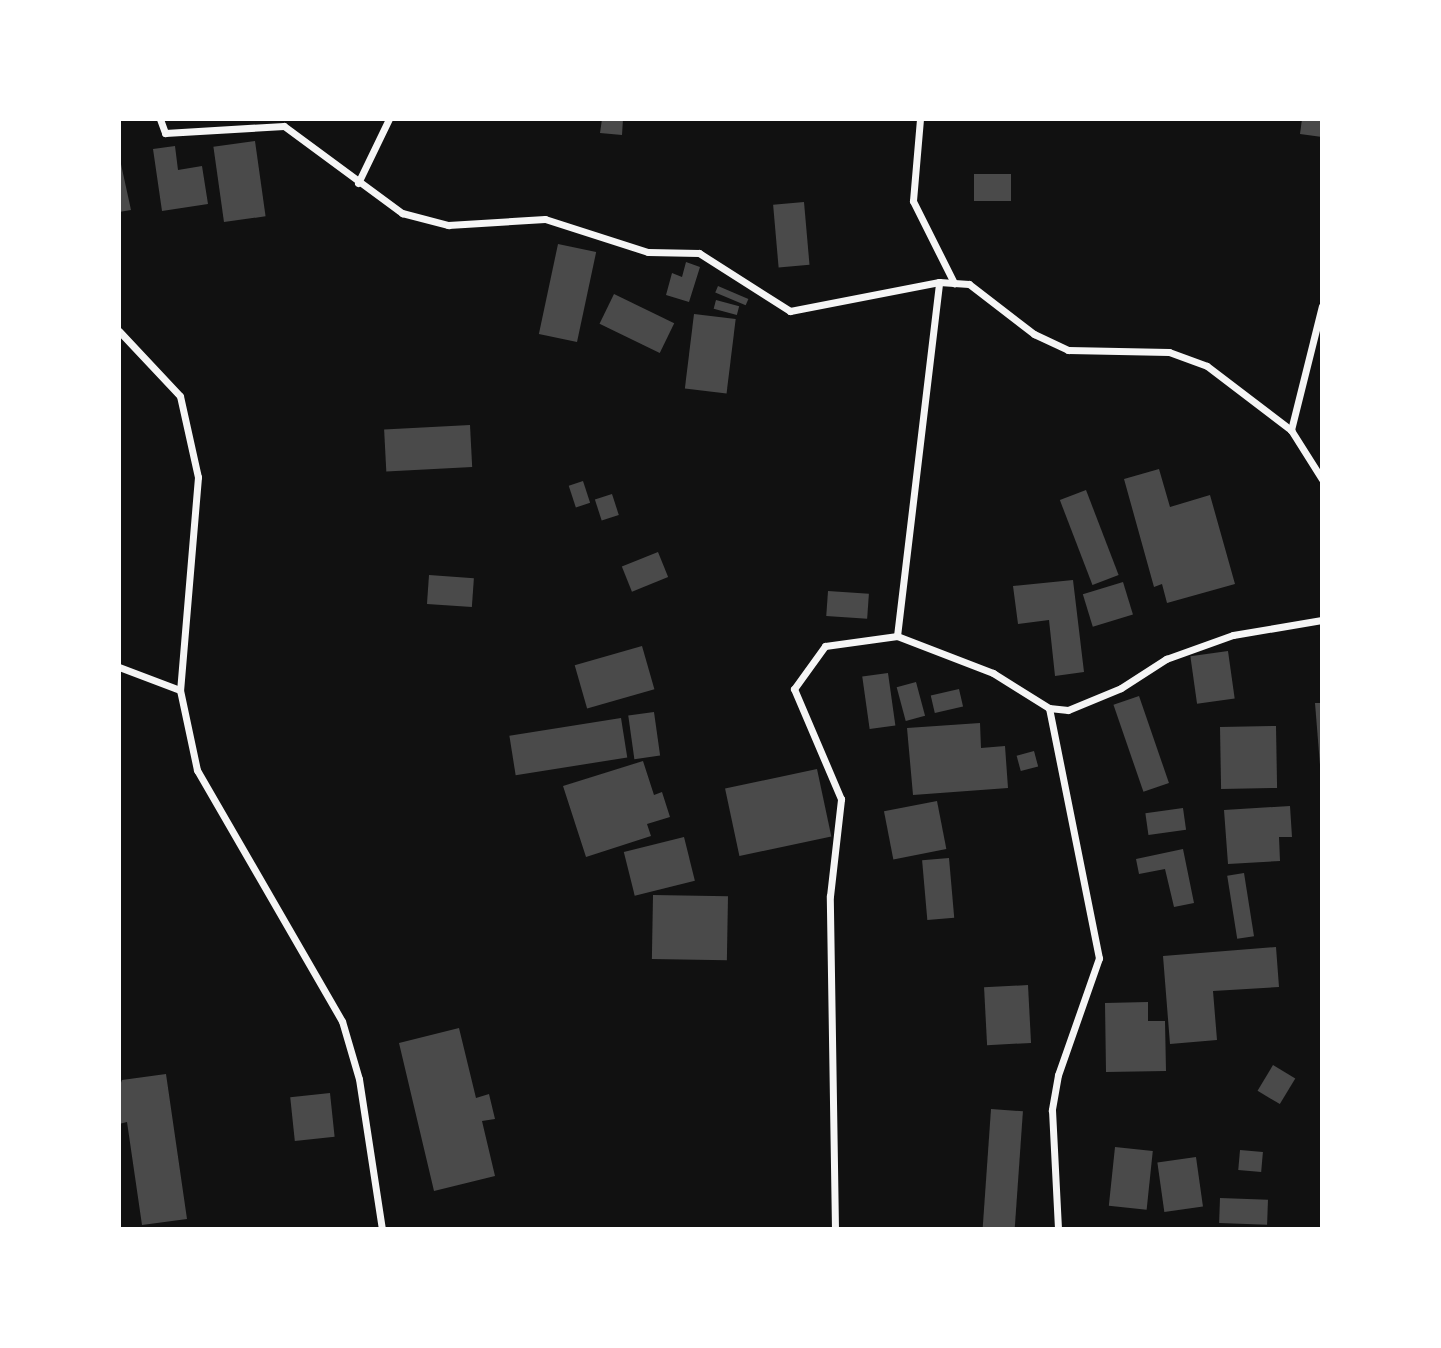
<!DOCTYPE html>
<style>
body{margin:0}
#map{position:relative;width:1441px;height:1348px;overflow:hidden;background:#111;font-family:Helvetica,sans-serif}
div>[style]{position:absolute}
.building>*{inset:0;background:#4a4a4a;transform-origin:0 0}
.minor>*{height:7px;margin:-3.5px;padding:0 3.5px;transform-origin:3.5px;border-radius:3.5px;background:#f5f5f5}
span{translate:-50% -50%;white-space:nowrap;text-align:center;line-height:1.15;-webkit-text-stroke:7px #fff;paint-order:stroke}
.frame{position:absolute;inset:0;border:121px solid #fff;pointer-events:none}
</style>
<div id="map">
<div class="building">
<i style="clip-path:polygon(602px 119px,623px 119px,622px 135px,600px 133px)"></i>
<i style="clip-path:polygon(1302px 119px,1322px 119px,1322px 137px,1300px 134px)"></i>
<i style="left:255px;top:141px;width:76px;height:42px;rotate:82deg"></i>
<i style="clip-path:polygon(175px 146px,178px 170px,202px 166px,208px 204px,162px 211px,153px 149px)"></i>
<i style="clip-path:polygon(119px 155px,131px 210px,119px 212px)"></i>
<i style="left:974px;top:174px;width:37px;height:27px"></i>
<i style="left:804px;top:202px;width:63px;height:31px;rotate:85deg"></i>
<i style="left:558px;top:244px;width:39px;height:92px;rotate:12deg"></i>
<i style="clip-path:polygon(686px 262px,700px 267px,689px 302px,666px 295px,672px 273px,682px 277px)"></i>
<i style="left:718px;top:286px;width:33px;height:7px;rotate:23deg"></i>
<i style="left:614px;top:294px;width:67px;height:33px;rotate:26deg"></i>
<i style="left:716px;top:300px;width:24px;height:9px;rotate:15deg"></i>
<i style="left:694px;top:314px;width:42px;height:75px;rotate:7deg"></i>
<i style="left:470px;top:425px;width:42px;height:86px;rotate:87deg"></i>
<i style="clip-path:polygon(1159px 469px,1170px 507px,1210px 495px,1235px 584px,1167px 603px,1162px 584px,1154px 587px,1124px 479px)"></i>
<i style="left:583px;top:481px;width:23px;height:15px;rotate:72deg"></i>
<i style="left:1086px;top:490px;width:91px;height:28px;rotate:69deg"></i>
<i style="left:612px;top:494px;width:22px;height:18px;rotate:72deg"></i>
<i style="left:658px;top:552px;width:27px;height:39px;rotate:68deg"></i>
<i style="left:429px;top:575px;width:45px;height:29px;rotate:4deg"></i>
<i style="clip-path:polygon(1073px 580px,1084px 672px,1055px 676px,1049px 620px,1018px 624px,1013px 586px)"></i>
<i style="left:1123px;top:582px;width:34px;height:42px;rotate:73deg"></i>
<i style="left:828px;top:591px;width:41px;height:25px;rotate:4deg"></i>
<i style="left:642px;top:646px;width:45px;height:70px;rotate:74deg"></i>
<i style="left:1228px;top:651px;width:48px;height:38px;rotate:82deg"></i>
<i style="left:888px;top:673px;width:53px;height:26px;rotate:82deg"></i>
<i style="left:916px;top:682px;width:35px;height:20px;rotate:75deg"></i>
<i style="left:959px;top:689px;width:18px;height:29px;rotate:77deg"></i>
<i style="left:1139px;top:696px;width:92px;height:27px;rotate:71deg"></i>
<i style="clip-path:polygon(1315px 703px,1322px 703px,1322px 765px,1320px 765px)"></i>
<i style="left:654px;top:712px;width:44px;height:26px;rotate:82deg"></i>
<i style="left:621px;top:718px;width:40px;height:113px;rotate:81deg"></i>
<i style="clip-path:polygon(980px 723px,981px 748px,1005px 746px,1008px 788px,913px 795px,907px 728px)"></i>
<i style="left:1276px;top:726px;width:62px;height:56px;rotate:89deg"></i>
<i style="left:1034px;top:751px;width:16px;height:18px;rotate:75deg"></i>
<i style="clip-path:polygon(643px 761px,654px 795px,662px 792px,670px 817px,647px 824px,651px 836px,586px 857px,563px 786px)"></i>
<i style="left:817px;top:769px;width:69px;height:94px;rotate:78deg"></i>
<i style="left:937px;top:801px;width:49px;height:54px;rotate:79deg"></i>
<i style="clip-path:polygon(1290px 806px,1292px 837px,1279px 837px,1280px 861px,1228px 864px,1224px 810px)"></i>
<i style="left:1183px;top:808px;width:22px;height:38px;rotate:82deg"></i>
<i style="left:684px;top:837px;width:45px;height:62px;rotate:76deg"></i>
<i style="clip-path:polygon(1183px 849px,1194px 903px,1174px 907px,1165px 869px,1139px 874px,1136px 859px)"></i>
<i style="left:949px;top:858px;width:60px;height:27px;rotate:85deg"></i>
<i style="left:1244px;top:873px;width:64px;height:17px;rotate:81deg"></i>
<i style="left:653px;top:895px;width:75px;height:64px;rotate:1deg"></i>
<i style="clip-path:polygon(1276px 947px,1279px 987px,1213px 991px,1217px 1040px,1170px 1044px,1163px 956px)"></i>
<i style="left:1028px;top:985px;width:58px;height:44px;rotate:87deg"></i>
<i style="clip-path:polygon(1148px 1002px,1148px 1021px,1165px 1021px,1166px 1071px,1106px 1072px,1105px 1003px)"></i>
<i style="clip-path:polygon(459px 1028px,476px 1098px,489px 1094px,495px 1119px,482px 1121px,495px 1176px,434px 1191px,399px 1043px)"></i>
<i style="left:1273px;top:1065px;width:26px;height:30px;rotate:31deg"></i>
<i style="clip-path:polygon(166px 1074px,187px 1219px,142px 1225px,127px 1122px,119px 1124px,119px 1088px,122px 1080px)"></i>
<i style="left:330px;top:1093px;width:44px;height:40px;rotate:84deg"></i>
<i style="left:991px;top:1109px;width:32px;height:120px;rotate:4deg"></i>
<i style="left:1115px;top:1147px;width:38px;height:59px;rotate:6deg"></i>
<i style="left:1240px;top:1150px;width:23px;height:20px;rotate:5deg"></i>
<i style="left:1196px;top:1157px;width:50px;height:39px;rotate:82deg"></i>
<i style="left:1220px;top:1198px;width:48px;height:25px;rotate:2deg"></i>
</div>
<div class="minor">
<i style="left:160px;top:119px;width:15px;rotate:70deg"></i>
<i style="left:165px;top:133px;width:119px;rotate:-3.4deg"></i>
<i style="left:284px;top:126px;width:147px;rotate:36.4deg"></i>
<i style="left:402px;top:213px;width:48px;rotate:14.6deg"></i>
<i style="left:448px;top:225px;width:97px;rotate:-3.5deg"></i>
<i style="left:545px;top:219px;width:108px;rotate:17.8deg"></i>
<i style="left:648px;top:252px;width:51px;rotate:1.1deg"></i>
<i style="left:699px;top:253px;width:108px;rotate:32.5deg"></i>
<i style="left:790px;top:311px;width:152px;rotate:-11deg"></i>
<i style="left:939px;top:282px;width:30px;rotate:4deg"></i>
<i style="left:969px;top:284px;width:82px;rotate:37.6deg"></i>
<i style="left:1034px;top:334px;width:38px;rotate:25deg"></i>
<i style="left:1068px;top:350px;width:101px;rotate:1.1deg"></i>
<i style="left:1169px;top:352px;width:40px;rotate:20.2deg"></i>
<i style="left:1207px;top:366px;width:106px;rotate:37.3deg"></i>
<i style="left:1291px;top:430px;width:58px;rotate:57.7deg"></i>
<i style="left:920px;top:119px;width:82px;rotate:94.9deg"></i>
<i style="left:913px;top:201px;width:92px;rotate:63.4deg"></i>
<i style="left:358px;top:183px;width:71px;rotate:-64.2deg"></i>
<i style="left:119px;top:331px;width:89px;rotate:46.8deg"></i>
<i style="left:180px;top:396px;width:83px;rotate:77.5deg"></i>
<i style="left:198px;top:477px;width:214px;rotate:94.8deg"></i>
<i style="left:180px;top:690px;width:82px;rotate:78deg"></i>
<i style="left:197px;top:770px;width:290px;rotate:60deg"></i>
<i style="left:342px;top:1021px;width:60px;rotate:73.7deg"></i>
<i style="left:359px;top:1079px;width:152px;rotate:81.3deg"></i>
<i style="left:1291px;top:430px;width:128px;rotate:-76deg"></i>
<i style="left:897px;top:636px;width:356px;rotate:-83.2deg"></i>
<i style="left:119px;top:667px;width:65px;rotate:20.7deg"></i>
<i style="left:1049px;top:708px;width:255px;rotate:78.7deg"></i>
<i style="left:1099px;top:958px;width:124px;rotate:109.3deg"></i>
<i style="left:1058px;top:1075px;width:36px;rotate:100deg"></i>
<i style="left:1052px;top:1110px;width:119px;rotate:87.1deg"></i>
<i style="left:835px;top:1229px;width:333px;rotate:-90.9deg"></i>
<i style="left:830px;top:896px;width:98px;rotate:-83.5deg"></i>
<i style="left:841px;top:799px;width:120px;rotate:-113.1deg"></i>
<i style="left:794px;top:689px;width:53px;rotate:-54.2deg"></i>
<i style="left:825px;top:646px;width:73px;rotate:-7.9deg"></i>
<i style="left:897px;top:636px;width:103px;rotate:21.1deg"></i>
<i style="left:993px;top:673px;width:66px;rotate:32deg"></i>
<i style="left:1049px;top:708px;width:19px;rotate:6deg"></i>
<i style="left:1068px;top:710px;width:57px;rotate:-22.5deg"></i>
<i style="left:1121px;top:688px;width:54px;rotate:-32.8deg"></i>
<i style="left:1166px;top:659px;width:71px;rotate:-19.7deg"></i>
<i style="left:1233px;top:635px;width:90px;rotate:-9.6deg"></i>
</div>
<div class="frame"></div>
</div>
